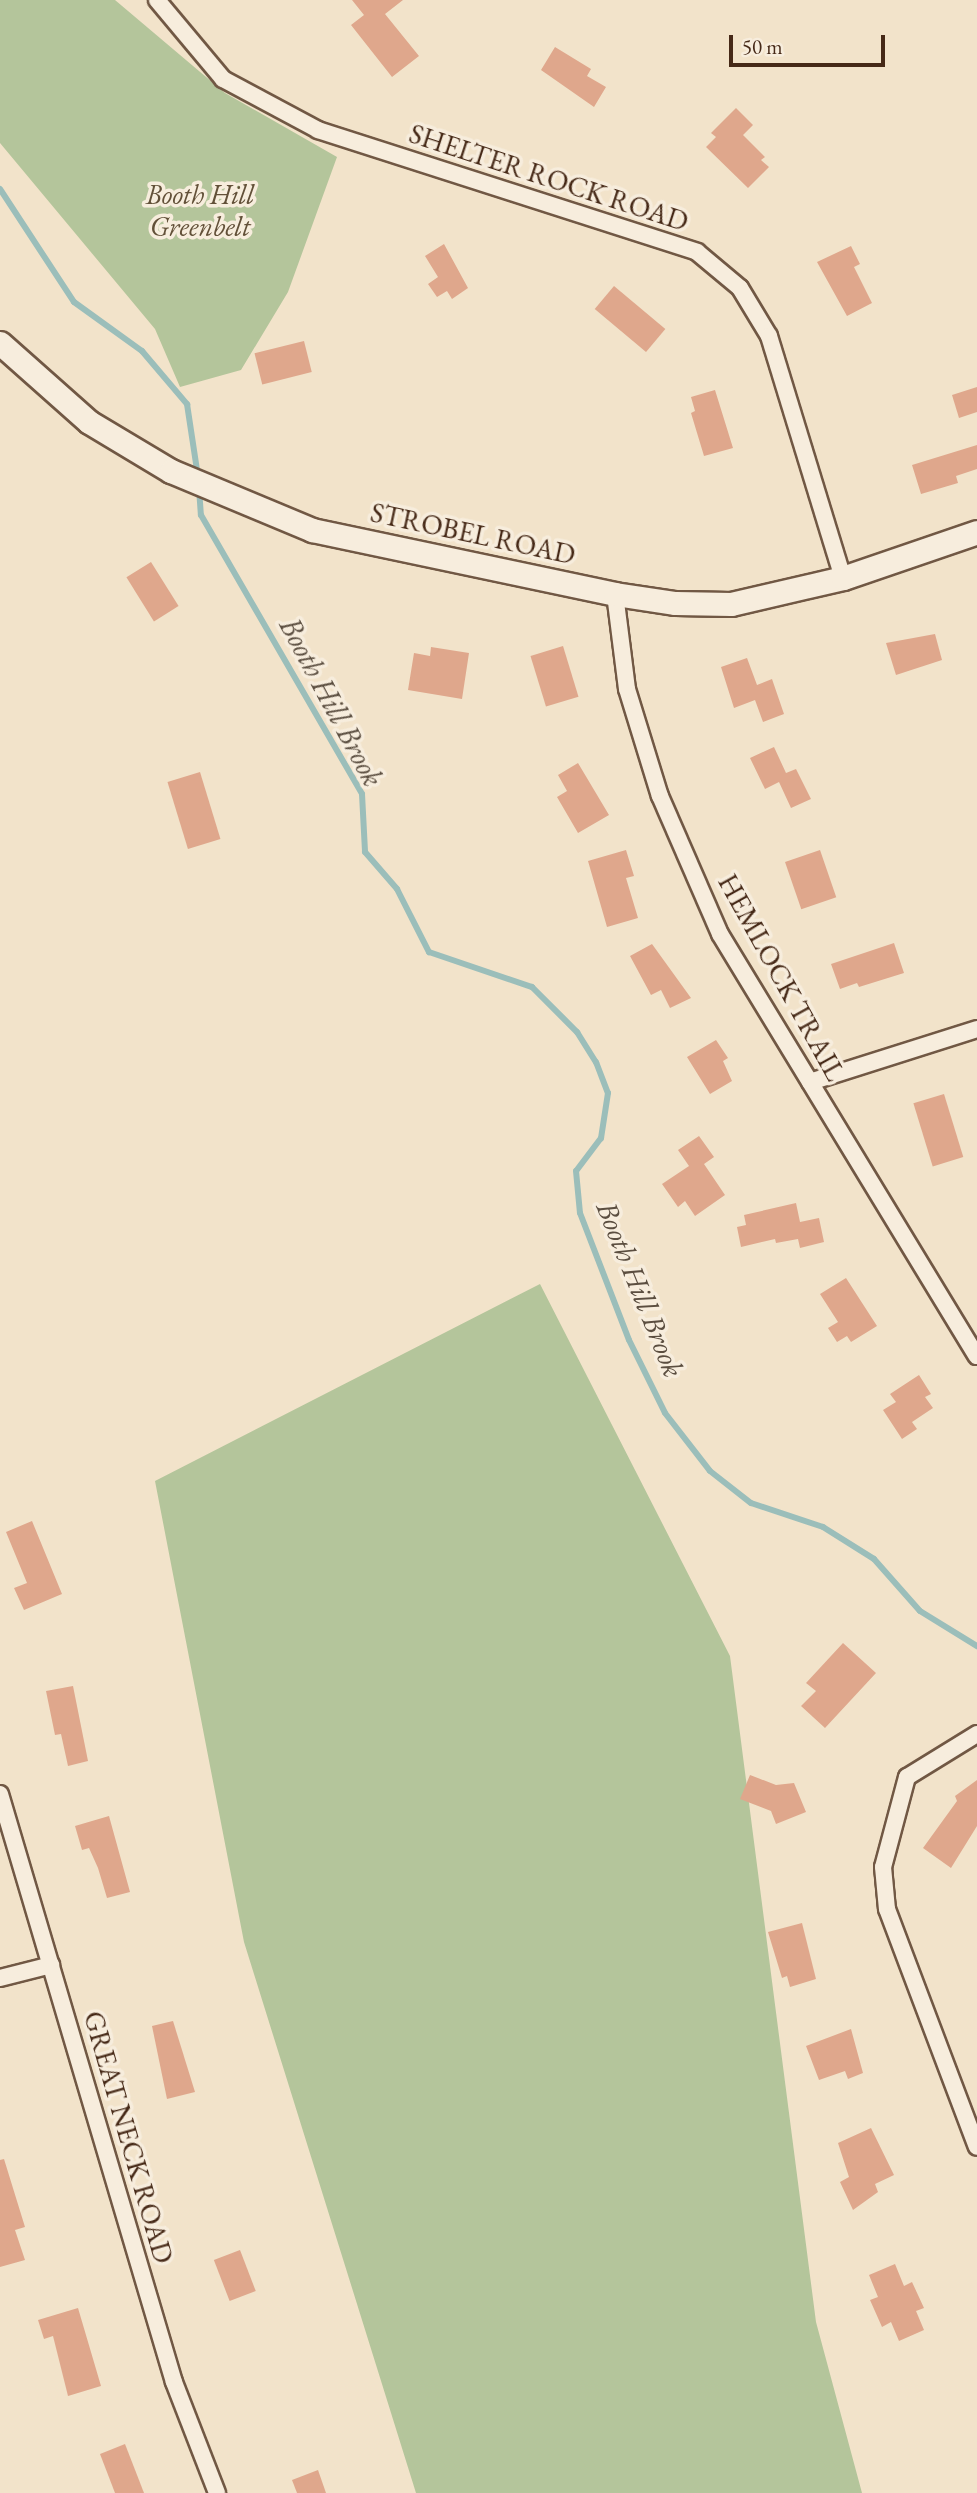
<!DOCTYPE html>
<style>
body{margin:0}
#map{position:relative;width:977px;height:2493px;overflow:hidden;background:#f2e3ca;font-family:"EB Garamond",serif}
div>[style]{position:absolute}
.green>*{inset:0;background:#b4c59b}
.stream>*{height:6px;margin:-3px;padding:0 3px;transform-origin:3px;border-radius:3px;background:#9bbeba}
.building>*{inset:0;background:#dfa78c;transform-origin:0 0}
.roads{filter:drop-shadow(2px 0 #715844) drop-shadow(-2px 0 #715844) drop-shadow(0 2px #715844) drop-shadow(0 -2px #715844)}
.street>*{height:16px;margin:-8px;padding:0 8px;transform-origin:8px;border-radius:8px;background:#f7eddd}
.secondary>*{height:23px;margin:-11.5px;padding:0 11.5px;transform-origin:11.5px;border-radius:11.5px;background:#f7eddd}
span{translate:-50% -50%;white-space:nowrap;text-align:center;line-height:1.15;-webkit-text-stroke:7px #f7eddd;paint-order:stroke}
.street-label{font-size:28px;color:#462917}
.park-label{font-size:28px;color:#625038;font-style:italic}
.water-label{font-size:30px;color:#5b4e40;font-style:italic}
.scale{position:absolute;left:729px;top:35px;width:156px;height:32px;box-sizing:border-box;border:4px solid #462917;border-top:0;padding-left:9px;font-size:21px;line-height:24px;white-space:nowrap;color:#462917;-webkit-text-stroke:5px #f7eddd;paint-order:stroke}
</style>
<div id="map">
<div class="green">
<i style="clip-path:polygon(0 0,115px 0,225px 93px,337px 157px,288px 292px,241px 370px,180px 387px,155px 329px,0 143px)"></i>
<i style="clip-path:polygon(540px 1284px,730px 1656px,816px 2322px,862px 2493px,416px 2493px,244px 1942px,155px 1481px)"></i>
</div>
<div class="stream">
<i style="left:0;top:189px;width:135px;rotate:56.8deg"></i>
<i style="left:74px;top:302px;width:84px;rotate:35.8deg"></i>
<i style="left:142px;top:351px;width:70px;rotate:49.7deg"></i>
<i style="left:187px;top:404px;width:74px;rotate:81.4deg"></i>
<i style="left:199px;top:488px;width:27px;rotate:86deg"></i>
<i style="left:201px;top:515px;width:322px;rotate:60deg"></i>
<i style="left:362px;top:794px;width:58px;rotate:87deg"></i>
<i style="left:365px;top:852px;width:49px;rotate:49.1deg"></i>
<i style="left:397px;top:889px;width:71px;rotate:63.1deg"></i>
<i style="left:429px;top:952px;width:109px;rotate:18.8deg"></i>
<i style="left:532px;top:987px;width:64px;rotate:45deg"></i>
<i style="left:577px;top:1032px;width:36px;rotate:58deg"></i>
<i style="left:596px;top:1062px;width:33px;rotate:69deg"></i>
<i style="left:608px;top:1093px;width:46px;rotate:98.8deg"></i>
<i style="left:601px;top:1138px;width:41px;rotate:127.1deg"></i>
<i style="left:576px;top:1171px;width:42px;rotate:84.6deg"></i>
<i style="left:580px;top:1213px;width:136px;rotate:68.9deg"></i>
<i style="left:629px;top:1340px;width:81px;rotate:63.7deg"></i>
<i style="left:665px;top:1413px;width:73px;rotate:52.2deg"></i>
<i style="left:710px;top:1471px;width:52px;rotate:38deg"></i>
<i style="left:751px;top:1503px;width:76px;rotate:18.4deg"></i>
<i style="left:823px;top:1527px;width:60px;rotate:32.1deg"></i>
<i style="left:874px;top:1559px;width:69px;rotate:48.5deg"></i>
<i style="left:920px;top:1611px;width:67px;rotate:31.6deg"></i>
</div>
<div class="building">
<i style="clip-path:polygon(352px 0,403px 0,385px 14px,419px 56px,392px 77px,351px 25px,364px 15px)"></i>
<i style="clip-path:polygon(555px 47px,591px 69px,587px 76px,606px 87px,594px 107px,541px 70px)"></i>
<i style="clip-path:polygon(736px 108px,753px 125px,743px 135px,765px 157px,761px 160px,769px 167px,748px 188px,706px 147px,716px 137px,711px 133px)"></i>
<i style="clip-path:polygon(444px 244px,468px 288px,452px 299px,447px 291px,437px 297px,428px 284px,438px 277px,425px 256px)"></i>
<i style="clip-path:polygon(851px 246px,860px 264px,854px 267px,872px 303px,847px 316px,817px 262px)"></i>
<i style="left:614px;top:286px;width:67px;height:30px;rotate:40deg"></i>
<i style="left:304px;top:341px;width:32px;height:51px;rotate:76deg"></i>
<i style="clip-path:polygon(977px 387px,977px 412px,959px 418px,952px 395px)"></i>
<i style="clip-path:polygon(715px 390px,733px 448px,704px 456px,691px 413px,695px 411px,691px 397px)"></i>
<i style="clip-path:polygon(977px 445px,977px 469px,956px 476px,958px 483px,921px 494px,912px 465px)"></i>
<i style="left:151px;top:562px;width:52px;height:29px;rotate:58deg"></i>
<i style="clip-path:polygon(935px 634px,942px 660px,896px 675px,886px 643px)"></i>
<i style="left:563px;top:646px;width:53px;height:34px;rotate:73deg"></i>
<i style="clip-path:polygon(431px 647px,469px 653px,462px 699px,408px 690px,414px 653px,430px 656px)"></i>
<i style="clip-path:polygon(747px 658px,757px 685px,772px 679px,784px 714px,763px 722px,755px 700px,734px 708px,721px 667px)"></i>
<i style="clip-path:polygon(774px 747px,786px 773px,796px 769px,811px 799px,791px 808px,779px 782px,765px 789px,750px 758px)"></i>
<i style="clip-path:polygon(578px 763px,609px 815px,578px 833px,557px 797px,567px 791px,558px 775px)"></i>
<i style="left:200px;top:772px;width:70px;height:34px;rotate:73deg"></i>
<i style="clip-path:polygon(626px 850px,634px 876px,626px 878px,638px 918px,607px 927px,588px 861px)"></i>
<i style="left:820px;top:850px;width:50px;height:37px;rotate:71deg"></i>
<i style="clip-path:polygon(894px 943px,904px 973px,859px 987px,857px 983px,840px 989px,831px 964px)"></i>
<i style="clip-path:polygon(652px 944px,691px 998px,670px 1008px,661px 990px,651px 995px,630px 956px)"></i>
<i style="clip-path:polygon(716px 1040px,728px 1058px,723px 1061px,732px 1081px,710px 1094px,687px 1057px)"></i>
<i style="left:944px;top:1094px;width:66px;height:32px;rotate:73deg"></i>
<i style="clip-path:polygon(699px 1136px,714px 1157px,704px 1164px,725px 1195px,695px 1216px,685px 1201px,678px 1207px,662px 1184px,689px 1166px,678px 1150px)"></i>
<i style="clip-path:polygon(796px 1203px,800px 1222px,819px 1218px,824px 1242px,800px 1248px,798px 1239px,776px 1243px,775px 1239px,741px 1247px,737px 1227px,746px 1225px,744px 1215px)"></i>
<i style="clip-path:polygon(846px 1278px,877px 1326px,851px 1342px,847px 1336px,837px 1342px,828px 1328px,838px 1322px,820px 1294px)"></i>
<i style="clip-path:polygon(919px 1375px,931px 1394px,925px 1397px,933px 1408px,912px 1422px,917px 1429px,902px 1439px,883px 1410px,896px 1402px,890px 1394px)"></i>
<i style="clip-path:polygon(32px 1521px,62px 1594px,24px 1610px,14px 1588px,27px 1583px,6px 1532px)"></i>
<i style="clip-path:polygon(843px 1643px,876px 1673px,825px 1728px,801px 1706px,816px 1691px,806px 1683px)"></i>
<i style="clip-path:polygon(73px 1686px,88px 1761px,68px 1766px,61px 1734px,55px 1735px,46px 1691px)"></i>
<i style="clip-path:polygon(750px 1775px,776px 1785px,794px 1783px,806px 1812px,776px 1824px,771px 1811px,740px 1799px)"></i>
<i style="clip-path:polygon(977px 1780px,977px 1826px,951px 1868px,923px 1848px,957px 1801px,955px 1796px)"></i>
<i style="clip-path:polygon(109px 1816px,130px 1892px,107px 1898px,98px 1868px,89px 1848px,82px 1850px,75px 1826px)"></i>
<i style="clip-path:polygon(802px 1923px,816px 1979px,790px 1987px,787px 1976px,782px 1978px,768px 1932px)"></i>
<i style="clip-path:polygon(173px 2021px,195px 2092px,167px 2099px,152px 2026px)"></i>
<i style="clip-path:polygon(851px 2029px,863px 2073px,848px 2079px,845px 2071px,819px 2080px,806px 2046px)"></i>
<i style="clip-path:polygon(871px 2128px,894px 2175px,875px 2184px,878px 2192px,853px 2210px,840px 2182px,849px 2177px,838px 2143px)"></i>
<i style="clip-path:polygon(4px 2159px,25px 2227px,15px 2230px,25px 2260px,0 2267px,0 2160px)"></i>
<i style="left:240px;top:2250px;width:44px;height:28px;rotate:69deg"></i>
<i style="clip-path:polygon(895px 2264px,904px 2286px,912px 2282px,924px 2308px,916px 2311px,924px 2330px,899px 2341px,891px 2322px,882px 2327px,870px 2300px,878px 2297px,869px 2275px)"></i>
<i style="clip-path:polygon(78px 2308px,101px 2386px,68px 2396px,53px 2336px,44px 2339px,38px 2320px)"></i>
<i style="clip-path:polygon(125px 2444px,144px 2493px,115px 2493px,100px 2454px)"></i>
<i style="clip-path:polygon(318px 2470px,326px 2493px,297px 2493px,292px 2480px)"></i>
</div>
<div class="roads">
<div class="street">
<i style="left:157px;top:0;width:103px;rotate:50.1deg"></i>
<i style="left:223px;top:79px;width:108px;rotate:28.2deg"></i>
<i style="left:318px;top:130px;width:398px;rotate:17.8deg"></i>
<i style="left:697px;top:252px;width:56px;rotate:39.9deg"></i>
<i style="left:740px;top:288px;width:56px;rotate:58.9deg"></i>
<i style="left:769px;top:336px;width:253px;rotate:73deg"></i>
<i style="left:615px;top:594px;width:96px;rotate:82.8deg"></i>
<i style="left:627px;top:689px;width:112px;rotate:72.9deg"></i>
<i style="left:660px;top:796px;width:150px;rotate:66.5deg"></i>
<i style="left:720px;top:934px;width:494px;rotate:58.7deg"></i>
<i style="left:810px;top:1082px;width:175px;rotate:-17.6deg"></i>
<i style="left:977px;top:1734px;width:82px;rotate:148.4deg"></i>
<i style="left:907px;top:1777px;width:93px;rotate:104.9deg"></i>
<i style="left:883px;top:1867px;width:42px;rotate:84.6deg"></i>
<i style="left:887px;top:1909px;width:254px;rotate:69.3deg"></i>
<i style="left:0;top:1794px;width:613px;rotate:73.52deg"></i>
<i style="left:174px;top:2382px;width:119px;rotate:68.8deg"></i>
<i style="left:0;top:1978px;width:53px;rotate:-14.3deg"></i>
</div>
<div class="secondary">
<i style="left:0;top:343px;width:119px;rotate:41.6deg"></i>
<i style="left:89px;top:422px;width:96px;rotate:30.9deg"></i>
<i style="left:171px;top:471px;width:153px;rotate:22.7deg"></i>
<i style="left:312px;top:530px;width:310px;rotate:11.9deg"></i>
<i style="left:615px;top:594px;width:61px;rotate:8.5deg"></i>
<i style="left:675px;top:603px;width:56px;rotate:1deg"></i>
<i style="left:731px;top:604px;width:115px;rotate:-13.1deg"></i>
<i style="left:843px;top:578px;width:142px;rotate:-18.9deg"></i>
</div>
</div>
<div class="street-label">
<span style="left:549px;top:177px;rotate:18deg">SHELTER ROCK ROAD</span>
<span style="left:473px;top:533px;rotate:12deg">STROBEL ROAD</span>
<span style="left:782px;top:977px;rotate:61deg">HEMLOCK TRAIL</span>
<span style="left:129px;top:2137px;rotate:74deg">GREAT NECK ROAD</span>
</div>
<div class="park-label">
<span style="left:200px;top:210px">Booth Hill<br>Greenbelt</span>
</div>
<div class="water-label">
<span style="left:331px;top:702px;rotate:62deg">Booth Hill Brook</span>
<span style="left:640px;top:1289px;rotate:68deg">Booth Hill Brook</span>
</div>
<div class="scale">50 m</div>
</div>
